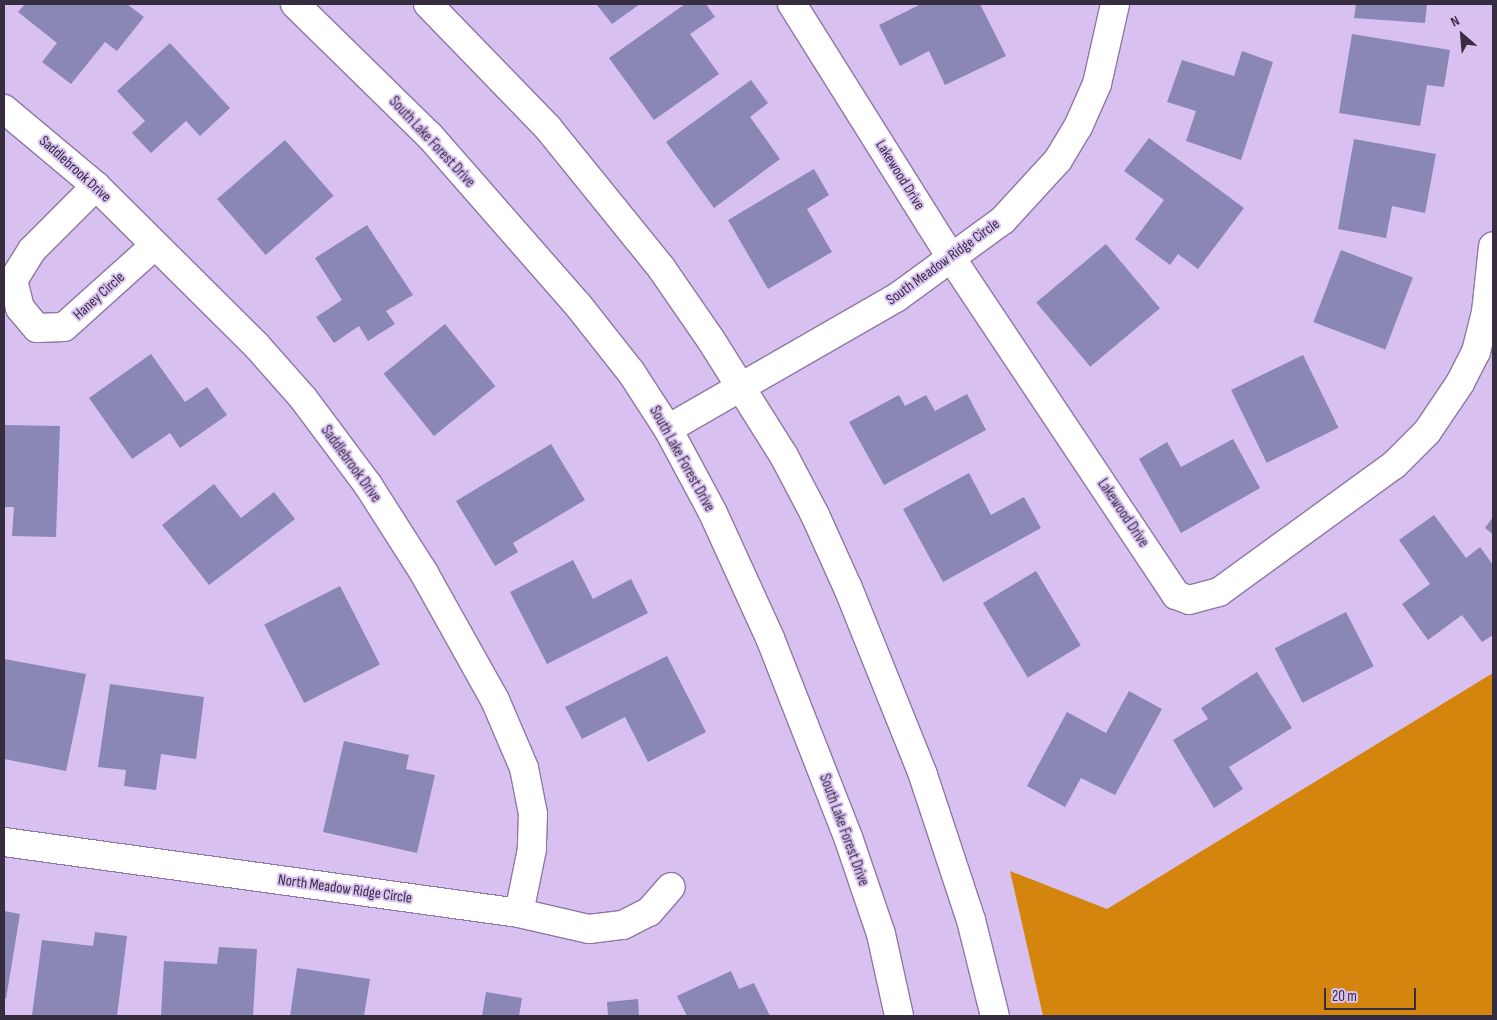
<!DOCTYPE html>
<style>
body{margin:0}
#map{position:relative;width:1497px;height:1020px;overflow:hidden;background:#d8c0f0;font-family:"Sofia Sans Condensed",sans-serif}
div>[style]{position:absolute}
.green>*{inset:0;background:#d4850d}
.building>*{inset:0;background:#8a87b6;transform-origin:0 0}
.roads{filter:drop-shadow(1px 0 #8e77a4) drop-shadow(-1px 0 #8e77a4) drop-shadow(0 1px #8e77a4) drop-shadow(0 -1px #8e77a4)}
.minor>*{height:28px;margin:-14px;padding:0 14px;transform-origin:14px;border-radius:14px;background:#fff}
.secondary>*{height:28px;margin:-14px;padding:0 14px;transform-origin:14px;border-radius:14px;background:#fff}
span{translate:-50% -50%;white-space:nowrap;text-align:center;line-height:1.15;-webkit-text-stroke:4px #d8c0f0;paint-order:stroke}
.street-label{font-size:15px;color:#372d40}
.frame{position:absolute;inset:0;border:5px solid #372d40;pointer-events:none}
.north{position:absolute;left:1437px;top:10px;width:50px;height:50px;-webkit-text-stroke:4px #d8c0f0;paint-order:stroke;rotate:333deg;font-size:14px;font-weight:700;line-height:20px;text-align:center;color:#372d40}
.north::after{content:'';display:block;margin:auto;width:18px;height:22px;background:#372d40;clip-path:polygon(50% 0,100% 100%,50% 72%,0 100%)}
.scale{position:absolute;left:1324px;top:988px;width:92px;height:22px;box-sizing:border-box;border:2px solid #372d40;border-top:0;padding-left:6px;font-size:15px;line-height:18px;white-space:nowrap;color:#372d40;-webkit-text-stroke:4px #d8c0f0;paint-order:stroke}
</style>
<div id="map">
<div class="green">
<i style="clip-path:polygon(1493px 673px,1493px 1016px,1043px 1016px,1010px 871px,1107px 909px)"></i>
</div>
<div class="building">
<i style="clip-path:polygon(25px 4px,127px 4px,144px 17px,117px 51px,105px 42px,71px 84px,42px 62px,57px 43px,18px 12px)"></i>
<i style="clip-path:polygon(596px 4px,640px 4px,612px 24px)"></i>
<i style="clip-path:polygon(685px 4px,706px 4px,715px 17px,690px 34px,719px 74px,654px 120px,609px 58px)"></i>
<i style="clip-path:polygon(921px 4px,980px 4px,1006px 56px,945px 85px,929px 51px,900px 66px,879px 25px)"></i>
<i style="clip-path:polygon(1356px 4px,1427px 4px,1425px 23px,1354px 18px)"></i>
<i style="clip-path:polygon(1352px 34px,1450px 50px,1444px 87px,1427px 85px,1420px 126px,1339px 113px)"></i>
<i style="clip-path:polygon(170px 43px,230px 108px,200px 136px,186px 121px,151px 153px,132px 133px,145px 121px,117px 91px)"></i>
<i style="clip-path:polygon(1242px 51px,1273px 62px,1241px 160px,1186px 141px,1196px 111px,1167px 102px,1182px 60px,1234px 76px)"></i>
<i style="clip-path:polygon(751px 80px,768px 103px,750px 117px,780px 159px,714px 208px,666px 142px)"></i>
<i style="clip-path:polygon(1149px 138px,1244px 208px,1198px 269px,1178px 254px,1170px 265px,1135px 239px,1164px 200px,1124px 171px)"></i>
<i style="clip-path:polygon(1354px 139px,1436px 154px,1425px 213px,1392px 206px,1386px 238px,1338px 229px)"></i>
<i style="left:285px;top:140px;width:74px;height:90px;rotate:49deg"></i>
<i style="clip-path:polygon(814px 169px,829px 195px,807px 209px,832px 252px,768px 289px,728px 220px)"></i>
<i style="clip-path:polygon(367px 225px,413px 295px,386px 311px,395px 324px,368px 341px,359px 326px,334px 343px,316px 317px,342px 300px,315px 258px)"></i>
<i style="left:1106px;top:244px;width:84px;height:91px;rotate:50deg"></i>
<i style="left:1341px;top:250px;width:77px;height:77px;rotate:21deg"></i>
<i style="left:445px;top:324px;width:80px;height:79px;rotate:51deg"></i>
<i style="clip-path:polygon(151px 354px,185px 402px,207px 387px,227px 415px,180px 448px,170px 433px,132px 459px,89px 398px)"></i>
<i style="left:1303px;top:355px;width:81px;height:80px;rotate:64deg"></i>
<i style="clip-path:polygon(967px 394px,986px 430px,884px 485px,849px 422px,899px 395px,905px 406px,926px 395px,935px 411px)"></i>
<i style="clip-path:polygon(4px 425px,60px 426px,56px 537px,12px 536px,14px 507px,4px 507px)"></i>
<i style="clip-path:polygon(1233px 439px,1260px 488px,1181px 533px,1139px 459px,1167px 442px,1181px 467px)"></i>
<i style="clip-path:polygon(551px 444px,585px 500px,513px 543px,518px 552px,495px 566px,456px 501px)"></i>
<i style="clip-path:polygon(969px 473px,991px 515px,1024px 497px,1041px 528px,943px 582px,903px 509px)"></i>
<i style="clip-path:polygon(214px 484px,241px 518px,274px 492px,295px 519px,209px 585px,162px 525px)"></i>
<i style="clip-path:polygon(1434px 515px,1466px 558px,1480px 547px,1493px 565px,1493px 635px,1482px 642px,1462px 615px,1428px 640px,1402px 604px,1430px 584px,1399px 540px)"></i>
<i style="clip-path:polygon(1493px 517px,1493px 534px,1485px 528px)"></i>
<i style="clip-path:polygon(573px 560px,593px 599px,631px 579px,648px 613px,547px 664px,510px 592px)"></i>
<i style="left:1036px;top:571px;width:87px;height:62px;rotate:59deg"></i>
<i style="left:340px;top:586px;width:88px;height:85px;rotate:63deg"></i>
<i style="left:1346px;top:612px;width:61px;height:80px;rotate:63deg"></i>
<i style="clip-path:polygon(667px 656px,706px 732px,648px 762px,625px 717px,582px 739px,565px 707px)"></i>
<i style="clip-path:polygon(4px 659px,86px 674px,66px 771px,4px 759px)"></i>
<i style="clip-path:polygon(1257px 672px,1292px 728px,1229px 767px,1243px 789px,1214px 808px,1173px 740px,1208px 719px,1201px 708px)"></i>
<i style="clip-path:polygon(110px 684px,204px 697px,196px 759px,161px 754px,156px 790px,124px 786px,126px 770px,98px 767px)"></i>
<i style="clip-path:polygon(1129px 691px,1162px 709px,1115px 795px,1081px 778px,1065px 807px,1027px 786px,1067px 712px,1106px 733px)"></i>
<i style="clip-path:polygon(344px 741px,409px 755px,406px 769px,435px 775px,417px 853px,323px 832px)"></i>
<i style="clip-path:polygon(4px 911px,20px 914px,6px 999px,4px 998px)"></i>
<i style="clip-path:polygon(95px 932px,127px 936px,117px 1016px,32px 1015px,42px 940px,93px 946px)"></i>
<i style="clip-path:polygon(219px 947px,257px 949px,253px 1016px,161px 1016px,164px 961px,217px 964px)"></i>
<i style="clip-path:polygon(297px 968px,370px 979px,364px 1016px,290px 1016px)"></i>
<i style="clip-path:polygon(731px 971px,739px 989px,754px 983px,770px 1016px,687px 1016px,677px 996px)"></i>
<i style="clip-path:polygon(486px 992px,522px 998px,519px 1016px,482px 1016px)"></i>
<i style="clip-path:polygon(638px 999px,639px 1016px,608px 1016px,607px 1002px)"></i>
</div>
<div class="roads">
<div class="minor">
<i style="left:792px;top:4px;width:301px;rotate:57.9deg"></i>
<i style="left:952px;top:259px;width:404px;rotate:56.3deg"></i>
<i style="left:1176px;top:595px;width:14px;rotate:21deg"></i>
<i style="left:1189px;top:600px;width:31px;rotate:-15deg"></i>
<i style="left:1219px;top:592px;width:216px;rotate:-36deg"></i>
<i style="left:1394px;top:465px;width:47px;rotate:-45deg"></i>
<i style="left:1427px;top:432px;width:59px;rotate:-56deg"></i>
<i style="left:1460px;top:383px;width:35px;rotate:-63deg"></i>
<i style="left:1476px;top:352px;width:41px;rotate:-76deg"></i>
<i style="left:1486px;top:312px;width:66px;rotate:-83.9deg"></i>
<i style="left:4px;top:109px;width:120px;rotate:39.9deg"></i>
<i style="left:96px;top:186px;width:227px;rotate:44.8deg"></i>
<i style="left:257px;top:346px;width:69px;rotate:48.5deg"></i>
<i style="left:303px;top:398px;width:109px;rotate:53.2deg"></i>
<i style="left:368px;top:485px;width:104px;rotate:57.5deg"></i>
<i style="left:424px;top:573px;width:145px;rotate:60.8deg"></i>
<i style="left:495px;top:700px;width:74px;rotate:66.9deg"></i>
<i style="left:524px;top:768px;width:47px;rotate:78.9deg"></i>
<i style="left:533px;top:814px;width:35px;rotate:92deg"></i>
<i style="left:532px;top:849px;width:65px;rotate:101.5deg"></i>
<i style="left:96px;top:186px;width:91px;rotate:135deg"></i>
<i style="left:32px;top:250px;width:36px;rotate:122deg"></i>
<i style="left:13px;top:280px;width:29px;rotate:76deg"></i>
<i style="left:20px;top:308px;width:26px;rotate:50deg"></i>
<i style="left:37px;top:328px;width:27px;rotate:-2deg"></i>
<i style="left:64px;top:327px;width:121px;rotate:-42deg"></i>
<i style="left:668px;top:429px;width:263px;rotate:-29.9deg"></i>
<i style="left:896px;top:298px;width:132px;rotate:-36.1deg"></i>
<i style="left:1003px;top:220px;width:81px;rotate:-47.5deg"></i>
<i style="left:1058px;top:160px;width:39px;rotate:-59deg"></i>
<i style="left:1078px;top:127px;width:47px;rotate:-66.2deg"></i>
<i style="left:1097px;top:84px;width:82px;rotate:-77.3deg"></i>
<i style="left:4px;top:842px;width:520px;rotate:7.85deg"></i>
<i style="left:519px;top:913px;width:72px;rotate:12.9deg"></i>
<i style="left:589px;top:929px;width:34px;rotate:-7deg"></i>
<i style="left:623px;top:925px;width:29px;rotate:-27deg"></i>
<i style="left:649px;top:912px;width:33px;rotate:-49deg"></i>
</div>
<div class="secondary">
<i style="left:295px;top:4px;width:187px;rotate:44.4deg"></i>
<i style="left:429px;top:135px;width:226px;rotate:48.8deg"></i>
<i style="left:578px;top:305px;width:85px;rotate:51.7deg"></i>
<i style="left:631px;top:372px;width:68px;rotate:57deg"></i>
<i style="left:668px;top:429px;width:95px;rotate:61.8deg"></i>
<i style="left:713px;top:513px;width:137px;rotate:65.5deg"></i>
<i style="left:770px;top:638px;width:217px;rotate:68.6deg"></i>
<i style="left:849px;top:840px;width:99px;rotate:71.2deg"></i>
<i style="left:881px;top:934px;width:84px;rotate:77.6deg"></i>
<i style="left:428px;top:4px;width:173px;rotate:45.9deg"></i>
<i style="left:548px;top:128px;width:181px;rotate:51deg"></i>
<i style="left:662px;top:269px;width:86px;rotate:55.4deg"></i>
<i style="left:711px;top:340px;width:137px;rotate:57.8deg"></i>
<i style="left:784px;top:456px;width:67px;rotate:62.3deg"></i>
<i style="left:815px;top:515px;width:80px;rotate:65.7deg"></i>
<i style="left:848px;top:588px;width:201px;rotate:68.1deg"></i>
<i style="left:923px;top:775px;width:153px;rotate:71.7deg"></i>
<i style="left:971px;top:920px;width:99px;rotate:76deg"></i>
</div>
</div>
<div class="street-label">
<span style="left:432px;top:142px;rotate:47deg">South Lake Forest Drive</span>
<span style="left:75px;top:169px;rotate:42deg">Saddlebrook Drive</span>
<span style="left:900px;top:175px;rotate:58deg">Lakewood Drive</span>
<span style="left:943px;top:262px;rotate:-36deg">South Meadow Ridge Circle</span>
<span style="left:99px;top:296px;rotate:-42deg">Haney Circle</span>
<span style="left:682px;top:459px;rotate:61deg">South Lake Forest Drive</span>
<span style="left:351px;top:464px;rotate:54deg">Saddlebrook Drive</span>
<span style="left:1123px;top:513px;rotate:56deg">Lakewood Drive</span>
<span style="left:844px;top:830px;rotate:70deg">South Lake Forest Drive</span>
<span style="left:345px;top:889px;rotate:8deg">North Meadow Ridge Circle</span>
</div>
<div class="frame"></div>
<div class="north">N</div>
<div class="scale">20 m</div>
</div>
